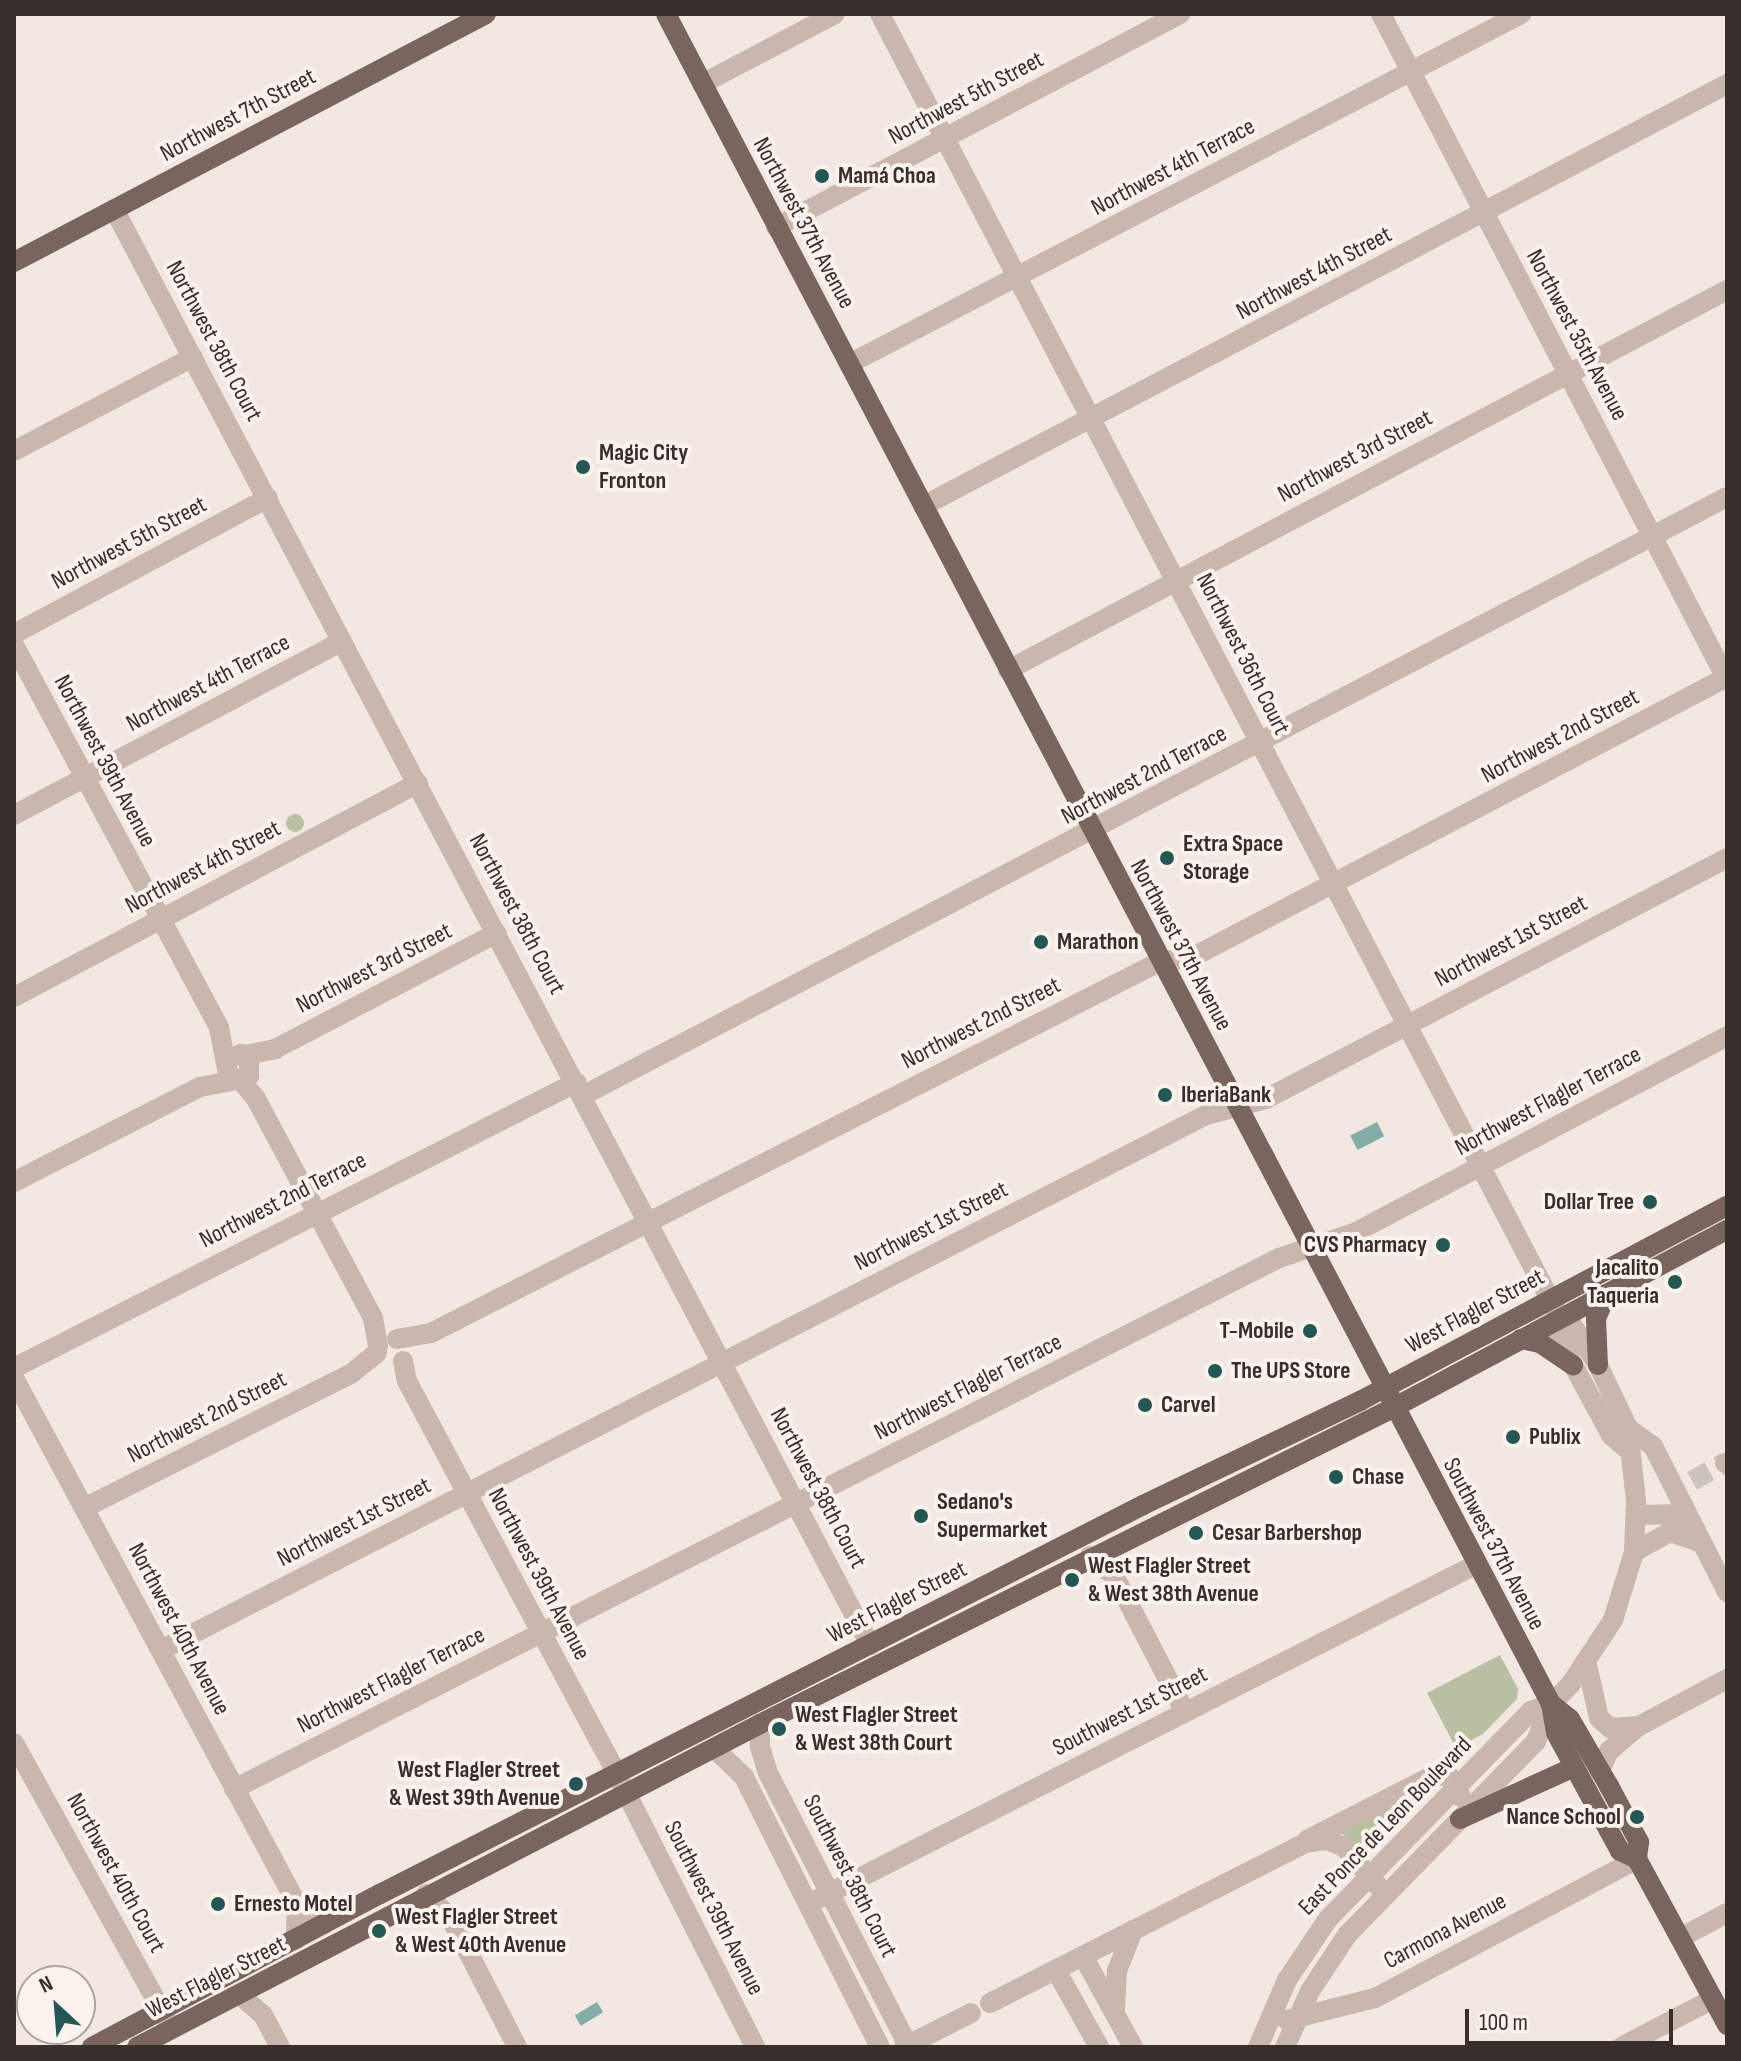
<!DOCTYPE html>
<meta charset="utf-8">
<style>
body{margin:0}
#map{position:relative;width:1741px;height:2061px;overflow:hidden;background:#f2e8e1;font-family:"Sofia Sans Condensed",sans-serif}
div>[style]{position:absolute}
.green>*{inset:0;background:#b9c0a2}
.round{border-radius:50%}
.water>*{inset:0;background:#82ada9;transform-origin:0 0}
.minor-tunnel>*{height:20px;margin-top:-10px;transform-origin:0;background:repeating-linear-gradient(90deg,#cdc3bd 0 20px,transparent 0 30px)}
.minor>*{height:20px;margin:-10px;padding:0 10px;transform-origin:10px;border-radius:10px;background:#c9b7ad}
.major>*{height:20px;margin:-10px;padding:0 10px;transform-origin:10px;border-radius:10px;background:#79645e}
.dots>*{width:22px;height:22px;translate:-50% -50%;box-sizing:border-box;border:4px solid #f9f2ed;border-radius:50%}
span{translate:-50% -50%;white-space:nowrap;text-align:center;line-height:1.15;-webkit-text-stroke:8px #f9f2ed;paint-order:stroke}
.street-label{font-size:24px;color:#382e2b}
.poi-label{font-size:24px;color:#382e2b;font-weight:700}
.left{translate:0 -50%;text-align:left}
.right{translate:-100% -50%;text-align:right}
.frame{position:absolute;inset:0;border:16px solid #382e2b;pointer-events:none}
.north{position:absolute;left:16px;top:1965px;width:80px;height:80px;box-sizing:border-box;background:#f9f2ed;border:2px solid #aca49f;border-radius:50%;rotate:334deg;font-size:22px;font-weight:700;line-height:32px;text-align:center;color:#382e2b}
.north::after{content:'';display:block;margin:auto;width:28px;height:36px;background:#245754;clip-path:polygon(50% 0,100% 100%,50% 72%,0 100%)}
.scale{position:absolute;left:1465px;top:2009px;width:208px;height:36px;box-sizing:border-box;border:4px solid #382e2b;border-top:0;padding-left:10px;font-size:24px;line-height:28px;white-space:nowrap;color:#382e2b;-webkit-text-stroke:6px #f9f2ed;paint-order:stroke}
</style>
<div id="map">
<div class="green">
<i class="round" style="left:286px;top:814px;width:18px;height:18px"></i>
<i style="clip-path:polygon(1500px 1655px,1518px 1689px,1517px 1699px,1483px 1734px,1456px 1748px,1427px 1693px)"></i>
<i style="clip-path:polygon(1430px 1787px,1367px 1856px,1341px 1833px)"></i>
</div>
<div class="water">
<i style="left:1377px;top:1122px;width:16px;height:30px;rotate:63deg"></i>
<i style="left:597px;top:2002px;width:12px;height:26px;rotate:59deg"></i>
</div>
<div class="minor-tunnel">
<i style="left:1692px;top:1481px;width:38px;rotate:-29deg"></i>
</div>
<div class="minor">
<i style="left:880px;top:14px;width:1467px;rotate:62.47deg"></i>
<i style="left:1381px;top:14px;width:751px;rotate:62.55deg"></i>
<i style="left:702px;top:84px;width:150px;rotate:-27.8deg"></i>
<i style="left:114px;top:209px;width:1623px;rotate:62.23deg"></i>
<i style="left:776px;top:227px;width:457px;rotate:-27.8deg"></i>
<i style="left:849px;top:364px;width:758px;rotate:-27.51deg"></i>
<i style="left:14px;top:451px;width:202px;rotate:-27.7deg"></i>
<i style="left:923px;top:506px;width:908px;rotate:-27.69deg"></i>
<i style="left:14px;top:634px;width:288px;rotate:-28.2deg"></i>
<i style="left:14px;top:645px;width:434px;rotate:61.8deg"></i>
<i style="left:219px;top:1028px;width:47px;rotate:78.9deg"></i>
<i style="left:228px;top:1074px;width:12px;rotate:31deg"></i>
<i style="left:238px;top:1080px;width:12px;rotate:-20deg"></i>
<i style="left:249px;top:1076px;width:18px;rotate:-90deg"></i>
<i style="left:249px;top:1058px;width:9px;rotate:-153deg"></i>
<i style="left:241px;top:1054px;width:14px;rotate:159deg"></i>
<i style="left:1008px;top:670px;width:813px;rotate:-27.86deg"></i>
<i style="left:14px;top:815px;width:371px;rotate:-27.9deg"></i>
<i style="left:14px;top:997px;width:457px;rotate:-27.9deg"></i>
<i style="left:245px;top:1055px;width:31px;rotate:-11deg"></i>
<i style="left:275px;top:1049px;width:250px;rotate:-27.6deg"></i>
<i style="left:240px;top:1080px;width:23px;rotate:49deg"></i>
<i style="left:255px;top:1097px;width:251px;rotate:61.9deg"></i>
<i style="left:373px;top:1318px;width:29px;rotate:80deg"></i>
<i style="left:584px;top:1095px;width:1290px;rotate:-27.62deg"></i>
<i style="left:14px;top:1182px;width:209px;rotate:-27.1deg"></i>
<i style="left:200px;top:1087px;width:36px;rotate:-11deg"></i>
<i style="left:1560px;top:1318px;width:15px;rotate:98deg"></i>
<i style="left:1558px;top:1333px;width:35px;rotate:65deg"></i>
<i style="left:1573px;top:1365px;width:80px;rotate:61.5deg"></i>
<i style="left:1611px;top:1435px;width:23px;rotate:41deg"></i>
<i style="left:397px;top:1339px;width:35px;rotate:-10deg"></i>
<i style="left:431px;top:1333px;width:819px;rotate:-27deg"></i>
<i style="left:1161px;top:961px;width:30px;rotate:-6deg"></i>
<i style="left:1191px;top:958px;width:605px;rotate:-27.67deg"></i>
<i style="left:403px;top:1361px;width:20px;rotate:79deg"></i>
<i style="left:407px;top:1381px;width:422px;rotate:61.9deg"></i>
<i style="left:606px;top:1753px;width:330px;rotate:63.1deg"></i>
<i style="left:14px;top:1368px;width:631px;rotate:-26.93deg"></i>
<i style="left:14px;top:1378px;width:597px;rotate:61.72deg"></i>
<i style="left:297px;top:1904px;width:36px;rotate:92deg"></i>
<i style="left:1628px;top:1428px;width:31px;rotate:36deg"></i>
<i style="left:1653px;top:1446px;width:164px;rotate:63.1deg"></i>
<i style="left:1725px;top:1463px;width:2px"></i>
<i style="left:84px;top:1508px;width:300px;rotate:-26.7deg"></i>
<i style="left:352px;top:1373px;width:32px;rotate:-39deg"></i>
<i style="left:1636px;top:1515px;width:39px;rotate:-1deg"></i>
<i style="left:1675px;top:1514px;width:14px;rotate:25deg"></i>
<i style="left:1634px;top:1552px;width:41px;rotate:-29.1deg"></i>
<i style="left:1670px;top:1532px;width:31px;rotate:19deg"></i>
<i style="left:1090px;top:1556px;width:33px;rotate:40deg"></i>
<i style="left:1115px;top:1577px;width:152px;rotate:62.6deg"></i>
<i style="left:161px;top:1650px;width:1174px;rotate:-27.11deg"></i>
<i style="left:1206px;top:1115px;width:62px;rotate:-14.9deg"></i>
<i style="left:1266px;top:1099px;width:520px;rotate:-27.6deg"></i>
<i style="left:1587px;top:1665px;width:54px;rotate:77.2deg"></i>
<i style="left:1599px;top:1718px;width:15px;rotate:42deg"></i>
<i style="left:1610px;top:1728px;width:29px;rotate:-4deg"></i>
<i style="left:760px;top:1724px;width:23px;rotate:90deg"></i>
<i style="left:760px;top:1747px;width:27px;rotate:73deg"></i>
<i style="left:768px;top:1773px;width:308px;rotate:62.8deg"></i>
<i style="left:14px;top:1743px;width:323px;rotate:61.1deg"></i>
<i style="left:714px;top:1748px;width:42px;rotate:44deg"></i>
<i style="left:744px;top:1777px;width:302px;rotate:63.3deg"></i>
<i style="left:1600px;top:1770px;width:21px;rotate:-65deg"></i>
<i style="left:1609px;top:1751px;width:39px;rotate:-40deg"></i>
<i style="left:1639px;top:1726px;width:100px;rotate:-28.1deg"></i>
<i style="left:234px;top:1789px;width:1172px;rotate:-26.94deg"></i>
<i style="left:1279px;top:1258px;width:79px;rotate:-18.4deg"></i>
<i style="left:1354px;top:1233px;width:422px;rotate:-27.8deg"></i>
<i style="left:1307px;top:1840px;width:140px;rotate:-27.1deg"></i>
<i style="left:1432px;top:1776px;width:17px"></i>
<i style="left:1449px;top:1776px;width:24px;rotate:60deg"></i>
<i style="left:426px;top:1894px;width:33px;rotate:44deg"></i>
<i style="left:450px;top:1917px;width:146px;rotate:62.7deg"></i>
<i style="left:297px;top:1904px;width:34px;rotate:36deg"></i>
<i style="left:808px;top:1904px;width:748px;rotate:-26.94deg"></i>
<i style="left:1680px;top:1938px;width:53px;rotate:-28deg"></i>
<i style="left:1083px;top:1956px;width:104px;rotate:61.2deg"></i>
<i style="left:1056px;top:1970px;width:88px;rotate:60.8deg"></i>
<i style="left:240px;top:1995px;width:30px;rotate:41deg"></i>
<i style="left:263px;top:2015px;width:36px;rotate:62deg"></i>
<i style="left:990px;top:2003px;width:353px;rotate:-26.9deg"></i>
<i style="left:1305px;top:1843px;width:22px;rotate:-8deg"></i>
<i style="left:1327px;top:1840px;width:18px;rotate:22deg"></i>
<i style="left:1344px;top:1847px;width:62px;rotate:48.9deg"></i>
<i style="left:1115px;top:2008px;width:37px;rotate:-87deg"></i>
<i style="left:1117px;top:1971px;width:44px;rotate:-68.7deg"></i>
<i style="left:1287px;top:2020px;width:91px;rotate:-14deg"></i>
<i style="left:1375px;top:1998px;width:297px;rotate:-27.9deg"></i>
<i style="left:904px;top:2047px;width:75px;rotate:-26.9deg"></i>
<i style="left:1258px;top:2047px;width:73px;rotate:-66.6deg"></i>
<i style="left:1287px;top:1980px;width:73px;rotate:-56.1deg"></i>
<i style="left:1328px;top:1919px;width:291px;rotate:-45.7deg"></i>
<i style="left:1531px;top:1711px;width:21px;rotate:-19deg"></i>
<i style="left:1551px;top:1704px;width:27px;rotate:-45deg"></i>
<i style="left:1570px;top:1685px;width:78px;rotate:-56.5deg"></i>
<i style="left:1613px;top:1620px;width:71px;rotate:-72.8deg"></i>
<i style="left:1634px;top:1552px;width:51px;rotate:-87.8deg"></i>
<i style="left:1636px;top:1501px;width:73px;rotate:-96.3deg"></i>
<i style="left:1628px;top:1428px;width:70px;rotate:-115.5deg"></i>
<i style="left:1598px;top:1365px;width:48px;rotate:-123deg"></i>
<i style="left:1572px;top:1325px;width:14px;rotate:-150deg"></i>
<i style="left:1285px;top:2047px;width:61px;rotate:-65.9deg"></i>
<i style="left:1310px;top:1991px;width:67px;rotate:-56.5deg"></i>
<i style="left:1347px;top:1935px;width:271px;rotate:-45.7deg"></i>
<i style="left:1536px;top:1741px;width:40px;rotate:-68deg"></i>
<i style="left:1621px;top:2047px;width:104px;rotate:-27.6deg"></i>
</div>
<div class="major">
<i style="left:666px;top:14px;width:1908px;rotate:62.36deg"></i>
<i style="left:1551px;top:1704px;width:29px;rotate:80deg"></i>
<i style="left:1556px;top:1733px;width:134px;rotate:61.5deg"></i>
<i style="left:1620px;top:1851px;width:19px;rotate:25deg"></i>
<i style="left:14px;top:262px;width:533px;rotate:-27.72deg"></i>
<i style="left:1521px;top:1339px;width:19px;rotate:12deg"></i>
<i style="left:1540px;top:1343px;width:40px;rotate:34deg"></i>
<i style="left:1598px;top:1365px;width:46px;rotate:-92.5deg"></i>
<i style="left:1596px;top:1319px;width:27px;rotate:-68deg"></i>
<i style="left:1551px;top:1704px;width:24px;rotate:38deg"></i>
<i style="left:1570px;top:1719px;width:78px;rotate:59.8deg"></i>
<i style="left:1609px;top:1786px;width:64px;rotate:61.8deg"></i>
<i style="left:1639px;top:1842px;width:17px;rotate:97deg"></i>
<i style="left:1637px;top:1859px;width:189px;rotate:61.5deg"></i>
<i style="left:1460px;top:1819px;width:125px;rotate:-24.5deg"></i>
<i style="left:92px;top:2047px;width:326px;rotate:-28deg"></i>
<i style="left:380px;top:1894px;width:856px;rotate:-27.01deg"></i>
<i style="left:1143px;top:1505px;width:241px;rotate:-25.6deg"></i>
<i style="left:1360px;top:1401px;width:416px;rotate:-28deg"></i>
<i style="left:137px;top:2047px;width:702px;rotate:-27.4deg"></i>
<i style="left:760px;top:1724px;width:707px;rotate:-26.53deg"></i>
<i style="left:1393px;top:1408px;width:378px;rotate:-28.1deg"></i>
</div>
<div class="dots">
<i style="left:822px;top:176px;background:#245754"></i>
<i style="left:583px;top:467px;background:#245754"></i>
<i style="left:1167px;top:858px;background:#245754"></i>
<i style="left:1041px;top:942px;background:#245754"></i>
<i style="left:1165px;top:1095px;background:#245754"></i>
<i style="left:1650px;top:1202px;background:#245754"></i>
<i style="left:1443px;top:1245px;background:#245754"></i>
<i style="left:1675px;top:1282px;background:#245754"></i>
<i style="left:1310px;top:1331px;background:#245754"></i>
<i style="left:1215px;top:1371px;background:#245754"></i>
<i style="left:1145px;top:1405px;background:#245754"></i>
<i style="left:1513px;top:1437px;background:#245754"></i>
<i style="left:1336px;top:1477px;background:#245754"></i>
<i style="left:921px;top:1516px;background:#245754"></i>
<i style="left:1196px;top:1533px;background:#245754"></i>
<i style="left:1072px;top:1580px;background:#245754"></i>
<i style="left:779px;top:1729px;background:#245754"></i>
<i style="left:576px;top:1784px;background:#245754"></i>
<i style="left:1637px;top:1817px;background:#245754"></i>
<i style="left:218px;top:1904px;background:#245754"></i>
<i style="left:379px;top:1931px;background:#245754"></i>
</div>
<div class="street-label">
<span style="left:966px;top:98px;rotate:-28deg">Northwest 5th Street</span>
<span style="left:238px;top:115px;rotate:-28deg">Northwest 7th Street</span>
<span style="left:1173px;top:167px;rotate:-28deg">Northwest 4th Terrace</span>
<span style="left:804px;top:223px;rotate:62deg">Northwest 37th Avenue</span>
<span style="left:1314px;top:273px;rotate:-28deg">Northwest 4th Street</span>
<span style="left:1577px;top:335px;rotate:62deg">Northwest 35th Avenue</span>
<span style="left:214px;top:341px;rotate:62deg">Northwest 38th Court</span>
<span style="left:1355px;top:456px;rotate:-28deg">Northwest 3rd Street</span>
<span style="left:129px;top:543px;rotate:-28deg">Northwest 5th Street</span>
<span style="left:1243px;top:654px;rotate:63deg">Northwest 36th Court</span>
<span style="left:208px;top:683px;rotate:-28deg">Northwest 4th Terrace</span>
<span style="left:1560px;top:736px;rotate:-28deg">Northwest 2nd Street</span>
<span style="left:105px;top:761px;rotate:62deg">Northwest 39th Avenue</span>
<span style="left:1144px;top:775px;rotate:-28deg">Northwest 2nd Terrace</span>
<span style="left:203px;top:867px;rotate:-28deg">Northwest 4th Street</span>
<span style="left:517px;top:914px;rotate:62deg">Northwest 38th Court</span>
<span style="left:1511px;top:941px;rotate:-28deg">Northwest 1st Street</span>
<span style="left:1181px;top:945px;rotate:62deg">Northwest 37th Avenue</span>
<span style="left:374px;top:968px;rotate:-27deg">Northwest 3rd Street</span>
<span style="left:981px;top:1023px;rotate:-27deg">Northwest 2nd Street</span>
<span style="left:1548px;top:1101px;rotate:-28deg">Northwest Flagler Terrace</span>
<span style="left:283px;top:1200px;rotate:-27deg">Northwest 2nd Terrace</span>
<span style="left:931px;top:1226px;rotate:-27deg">Northwest 1st Street</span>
<span style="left:1475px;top:1311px;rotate:-28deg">West Flagler Street</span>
<span style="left:968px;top:1387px;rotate:-27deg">Northwest Flagler Terrace</span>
<span style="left:207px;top:1417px;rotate:-27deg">Northwest 2nd Street</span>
<span style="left:818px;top:1488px;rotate:62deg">Northwest 38th Court</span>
<span style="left:354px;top:1522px;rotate:-27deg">Northwest 1st Street</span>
<span style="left:1494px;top:1544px;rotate:62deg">Southwest 37th Avenue</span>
<span style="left:539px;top:1574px;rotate:62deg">Northwest 39th Avenue</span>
<span style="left:897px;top:1602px;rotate:-27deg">West Flagler Street</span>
<span style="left:179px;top:1629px;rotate:62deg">Northwest 40th Avenue</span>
<span style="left:391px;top:1680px;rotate:-27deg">Northwest Flagler Terrace</span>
<span style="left:1130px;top:1711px;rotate:-27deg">Southwest 1st Street</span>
<span style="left:1385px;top:1826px;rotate:-46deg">East Ponce de Leon Boulevard</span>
<span style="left:116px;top:1873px;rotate:61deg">Northwest 40th Court</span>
<span style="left:850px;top:1876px;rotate:63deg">Southwest 38th Court</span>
<span style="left:714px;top:1908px;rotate:63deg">Southwest 39th Avenue</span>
<span style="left:1445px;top:1931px;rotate:-28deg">Carmona Avenue</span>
<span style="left:216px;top:1977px;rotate:-27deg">West Flagler Street</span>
</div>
<div class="poi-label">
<span class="left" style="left:838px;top:176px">Mamá Choa</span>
<span class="left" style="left:599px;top:467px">Magic City<br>Fronton</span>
<span class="left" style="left:1183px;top:858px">Extra Space<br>Storage</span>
<span class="left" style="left:1057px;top:942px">Marathon</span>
<span class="left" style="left:1181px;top:1095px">IberiaBank</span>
<span class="right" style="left:1634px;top:1202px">Dollar Tree</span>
<span class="right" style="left:1427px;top:1245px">CVS Pharmacy</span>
<span class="right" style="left:1659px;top:1282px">Jacalito<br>Taqueria</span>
<span class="right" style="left:1294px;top:1331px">T-Mobile</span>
<span class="left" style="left:1231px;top:1371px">The UPS Store</span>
<span class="left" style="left:1161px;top:1405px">Carvel</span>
<span class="left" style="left:1529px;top:1437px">Publix</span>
<span class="left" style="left:1352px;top:1477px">Chase</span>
<span class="left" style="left:937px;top:1516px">Sedano's<br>Supermarket</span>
<span class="left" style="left:1212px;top:1533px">Cesar Barbershop</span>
<span class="left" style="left:1088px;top:1580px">West Flagler Street<br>&amp; West 38th Avenue</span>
<span class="left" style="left:795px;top:1729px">West Flagler Street<br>&amp; West 38th Court</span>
<span class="right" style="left:560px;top:1784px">West Flagler Street<br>&amp; West 39th Avenue</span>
<span class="right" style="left:1621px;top:1817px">Nance School</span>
<span class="left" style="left:234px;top:1904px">Ernesto Motel</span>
<span class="left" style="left:395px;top:1931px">West Flagler Street<br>&amp; West 40th Avenue</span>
</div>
<div class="frame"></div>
<div class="north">N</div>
<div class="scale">100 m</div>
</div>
